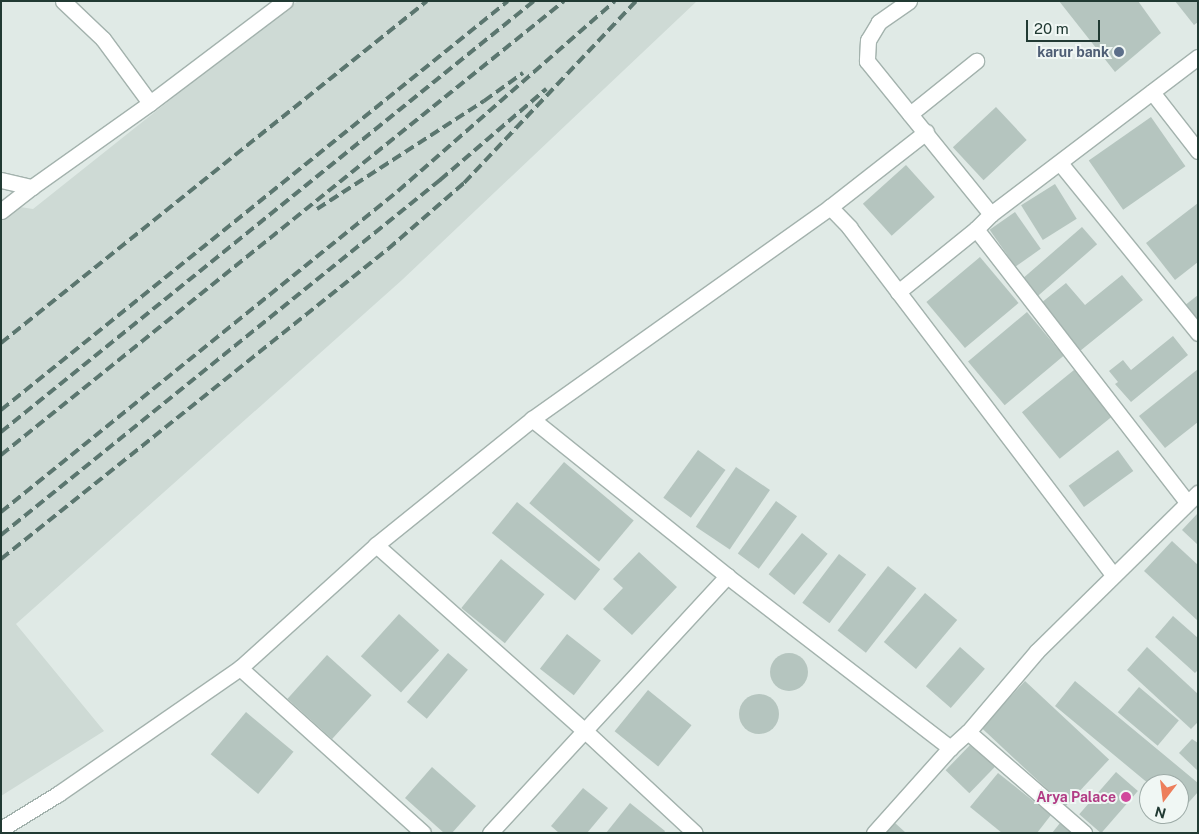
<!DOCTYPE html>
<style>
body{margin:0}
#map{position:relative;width:1199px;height:834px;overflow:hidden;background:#e0eae6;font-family:"Public Sans",sans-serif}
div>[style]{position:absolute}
.built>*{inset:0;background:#cedad5}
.building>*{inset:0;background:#b5c5bf;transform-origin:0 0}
.round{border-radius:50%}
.roads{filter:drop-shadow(1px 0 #a3b2ad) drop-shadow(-1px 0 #a3b2ad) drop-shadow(0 1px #a3b2ad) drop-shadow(0 -1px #a3b2ad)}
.minor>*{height:15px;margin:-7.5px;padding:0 7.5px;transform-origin:7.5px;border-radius:7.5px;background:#fff}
.rail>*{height:4px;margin-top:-2px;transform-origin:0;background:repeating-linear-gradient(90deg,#5b766f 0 10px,transparent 0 15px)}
.dots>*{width:14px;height:14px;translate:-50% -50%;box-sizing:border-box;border:2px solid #f0f7f4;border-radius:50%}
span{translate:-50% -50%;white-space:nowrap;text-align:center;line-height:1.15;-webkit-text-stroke:4px #f0f7f4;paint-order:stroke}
.service-label{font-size:14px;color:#4e5e75;font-weight:700}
.right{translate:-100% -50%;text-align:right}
.hotel-label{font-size:14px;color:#b23c85;font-weight:700}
.frame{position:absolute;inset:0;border:2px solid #213a33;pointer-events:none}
.north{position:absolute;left:1139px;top:774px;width:50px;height:50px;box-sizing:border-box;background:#f0f7f4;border:1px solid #9daba7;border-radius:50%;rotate:195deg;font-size:14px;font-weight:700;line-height:20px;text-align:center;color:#213a33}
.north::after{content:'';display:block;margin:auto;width:18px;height:22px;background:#ed7e5b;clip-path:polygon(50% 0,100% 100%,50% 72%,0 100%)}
.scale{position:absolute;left:1026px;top:20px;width:74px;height:22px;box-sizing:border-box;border:2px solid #213a33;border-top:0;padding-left:6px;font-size:15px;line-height:18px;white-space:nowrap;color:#213a33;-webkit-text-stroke:4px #f0f7f4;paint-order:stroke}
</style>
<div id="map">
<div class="built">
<i style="clip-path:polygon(298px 1px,697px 1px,402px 280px,16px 624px,104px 731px,1px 796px,1px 204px,33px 209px,259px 29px)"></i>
</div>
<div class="building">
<i style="clip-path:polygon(1059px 1px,1138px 1px,1161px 33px,1115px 72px)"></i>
<i style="clip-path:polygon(1175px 1px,1198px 1px,1198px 22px,1194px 25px)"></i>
<i style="left:996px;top:107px;width:45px;height:59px;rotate:47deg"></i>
<i style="left:1151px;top:117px;width:60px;height:76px;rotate:55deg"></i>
<i style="left:906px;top:165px;width:43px;height:58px;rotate:48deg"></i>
<i style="left:1055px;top:184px;width:41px;height:40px;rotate:58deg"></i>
<i style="clip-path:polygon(1198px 203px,1198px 262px,1175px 280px,1146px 243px)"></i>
<i style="left:1015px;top:212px;width:45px;height:31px;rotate:55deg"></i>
<i style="left:1082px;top:227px;width:23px;height:82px;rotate:49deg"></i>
<i style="left:980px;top:257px;width:60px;height:70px;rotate:50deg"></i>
<i style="clip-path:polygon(1122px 275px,1143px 300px,1080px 351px,1041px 303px,1066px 283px,1085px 305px)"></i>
<i style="clip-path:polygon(1198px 295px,1198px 323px,1184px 306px)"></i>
<i style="left:1027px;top:312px;width:57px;height:77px;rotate:50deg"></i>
<i style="clip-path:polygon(1173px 336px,1188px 355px,1131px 402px,1115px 384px,1118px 382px,1109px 371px,1123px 360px,1131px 370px)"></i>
<i style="clip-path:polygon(1198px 369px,1198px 422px,1165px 448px,1139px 416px)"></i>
<i style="left:1074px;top:370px;width:60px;height:67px;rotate:51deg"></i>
<i style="left:698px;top:450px;width:34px;height:59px;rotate:36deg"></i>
<i style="left:1118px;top:450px;width:26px;height:61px;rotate:54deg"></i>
<i style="left:564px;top:462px;width:91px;height:54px;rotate:40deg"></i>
<i style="left:736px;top:467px;width:41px;height:72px;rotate:34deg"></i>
<i style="left:776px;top:501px;width:26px;height:65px;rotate:36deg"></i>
<i style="left:517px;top:502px;width:107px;height:40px;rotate:39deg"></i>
<i style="clip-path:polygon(1198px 513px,1198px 545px,1182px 530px)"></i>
<i style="left:802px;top:533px;width:33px;height:53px;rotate:39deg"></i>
<i style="clip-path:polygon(1172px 541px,1198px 565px,1198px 621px,1144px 571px)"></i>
<i style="clip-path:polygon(639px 552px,677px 587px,632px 635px,603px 609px,623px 588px,613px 579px)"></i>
<i style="left:839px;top:554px;width:34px;height:61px;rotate:37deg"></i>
<i style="left:501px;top:559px;width:56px;height:63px;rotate:39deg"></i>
<i style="left:888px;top:566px;width:36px;height:82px;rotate:38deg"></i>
<i style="left:925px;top:593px;width:42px;height:64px;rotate:40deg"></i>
<i style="left:399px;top:614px;width:54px;height:57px;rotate:42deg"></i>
<i style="clip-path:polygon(1173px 616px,1198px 638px,1198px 670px,1195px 673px,1155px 637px)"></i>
<i style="left:567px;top:634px;width:43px;height:44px;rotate:38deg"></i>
<i style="left:960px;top:647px;width:33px;height:52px;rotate:41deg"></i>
<i style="clip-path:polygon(1147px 647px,1198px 694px,1198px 722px,1191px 729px,1127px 670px)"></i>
<i style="left:448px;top:653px;width:26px;height:64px;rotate:40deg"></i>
<i class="round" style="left:770px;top:653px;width:38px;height:38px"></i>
<i style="left:327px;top:655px;width:60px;height:59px;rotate:42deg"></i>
<i style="left:1025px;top:681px;width:115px;height:64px;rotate:43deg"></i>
<i style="clip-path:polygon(1075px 681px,1198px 783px,1198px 792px,1181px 811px,1179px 809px,1179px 784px,1149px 784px,1055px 706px)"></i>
<i style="left:1139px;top:687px;width:52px;height:33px;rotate:40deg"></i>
<i style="left:648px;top:690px;width:56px;height:53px;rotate:39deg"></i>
<i class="round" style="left:739px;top:694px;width:40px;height:40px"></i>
<i style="left:246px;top:712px;width:62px;height:55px;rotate:40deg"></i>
<i style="clip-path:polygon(1192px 739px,1198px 743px,1198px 771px,1179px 753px)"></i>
<i style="left:972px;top:743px;width:33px;height:38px;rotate:44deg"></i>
<i style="clip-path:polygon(432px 767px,476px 806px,452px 833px,444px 833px,405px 798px)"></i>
<i style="left:1116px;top:772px;width:29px;height:56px;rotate:41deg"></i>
<i style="clip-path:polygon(998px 773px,1051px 815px,1037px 833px,1002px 833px,970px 807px)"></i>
<i style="clip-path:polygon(583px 788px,608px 808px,587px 833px,559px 833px,551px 826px)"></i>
<i style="clip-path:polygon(630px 803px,665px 831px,664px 833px,606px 833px)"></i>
<i style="clip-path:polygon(894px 822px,906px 833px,884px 833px)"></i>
<i style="clip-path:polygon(1060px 823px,1072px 833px,1052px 833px)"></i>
</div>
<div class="roads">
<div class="minor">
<i style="left:63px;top:1px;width:55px;rotate:43.5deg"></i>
<i style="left:103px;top:39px;width:79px;rotate:53.7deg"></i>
<i style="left:909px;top:1px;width:37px;rotate:145deg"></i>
<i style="left:879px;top:22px;width:21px;rotate:121deg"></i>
<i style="left:868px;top:40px;width:21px;rotate:93deg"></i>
<i style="left:867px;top:61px;width:197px;rotate:51deg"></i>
<i style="left:991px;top:214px;width:260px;rotate:-37.2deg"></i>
<i style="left:1152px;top:92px;width:75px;rotate:52.1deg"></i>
<i style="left:910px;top:114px;width:85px;rotate:-38.8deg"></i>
<i style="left:1060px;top:163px;width:219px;rotate:50.9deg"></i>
<i style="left:1px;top:180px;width:32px;rotate:13deg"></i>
<i style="left:32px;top:187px;width:145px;rotate:-35.4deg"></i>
<i style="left:150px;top:103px;width:169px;rotate:-37.1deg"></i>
<i style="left:830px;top:207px;width:28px;rotate:46deg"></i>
<i style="left:849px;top:227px;width:437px;rotate:52.8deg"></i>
<i style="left:1px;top:211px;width:39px;rotate:-38deg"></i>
<i style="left:991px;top:214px;width:21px;rotate:135deg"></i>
<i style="left:976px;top:229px;width:345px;rotate:52.3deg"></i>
<i style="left:898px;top:292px;width:100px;rotate:-38.9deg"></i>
<i style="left:532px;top:419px;width:250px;rotate:38.8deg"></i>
<i style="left:727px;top:576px;width:282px;rotate:37.6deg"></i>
<i style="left:376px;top:545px;width:278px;rotate:41.7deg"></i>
<i style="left:584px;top:730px;width:151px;rotate:42.9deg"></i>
<i style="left:240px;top:668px;width:246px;rotate:42deg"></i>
<i style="left:968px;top:732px;width:154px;rotate:41deg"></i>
<i style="left:1px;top:829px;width:67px;rotate:-31.6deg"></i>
<i style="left:58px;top:794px;width:221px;rotate:-34.7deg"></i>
<i style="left:240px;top:668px;width:183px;rotate:-42.1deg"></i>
<i style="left:376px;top:545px;width:201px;rotate:-38.9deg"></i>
<i style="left:532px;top:419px;width:366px;rotate:-35.4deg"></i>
<i style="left:830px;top:207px;width:122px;rotate:-38deg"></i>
<i style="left:490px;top:833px;width:350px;rotate:-47.3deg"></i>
<i style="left:874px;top:833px;width:114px;rotate:-48.2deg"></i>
<i style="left:950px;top:748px;width:24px;rotate:-42deg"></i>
<i style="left:968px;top:732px;width:106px;rotate:-49.6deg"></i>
<i style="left:1037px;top:651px;width:226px;rotate:-44.5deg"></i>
</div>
</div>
<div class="rail">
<i style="left:317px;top:209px;width:199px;rotate:-32.9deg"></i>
<i style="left:484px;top:101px;width:48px;rotate:-35.7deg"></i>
<i style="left:1px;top:343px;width:546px;rotate:-38.76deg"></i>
<i style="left:1px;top:410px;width:651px;rotate:-38.89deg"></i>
<i style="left:1px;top:432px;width:685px;rotate:-38.96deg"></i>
<i style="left:1px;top:455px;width:723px;rotate:-38.88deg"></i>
<i style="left:1px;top:512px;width:511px;rotate:-38.96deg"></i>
<i style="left:398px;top:191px;width:288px;rotate:-41.2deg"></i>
<i style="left:1px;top:535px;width:565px;rotate:-38.96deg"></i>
<i style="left:440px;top:180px;width:140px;rotate:-40.6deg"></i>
<i style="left:1px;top:559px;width:496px;rotate:-38.7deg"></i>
<i style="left:388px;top:249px;width:101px;rotate:-41deg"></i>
<i style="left:464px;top:183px;width:250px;rotate:-46.6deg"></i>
</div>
<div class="dots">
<i style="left:1119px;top:52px;background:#5c6f8a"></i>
<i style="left:1126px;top:797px;background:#d1479c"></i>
</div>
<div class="service-label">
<span class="right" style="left:1109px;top:52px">karur bank</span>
</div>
<div class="hotel-label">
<span class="right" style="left:1116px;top:797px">Arya Palace</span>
</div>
<div class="frame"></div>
<div class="north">N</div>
<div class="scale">20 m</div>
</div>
